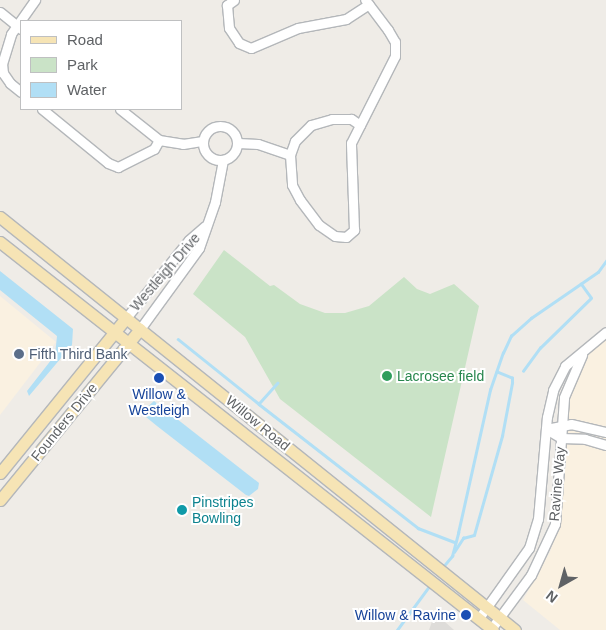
<!DOCTYPE html>
<style>
body{margin:0}
#map{position:relative;width:606px;height:630px;overflow:hidden;background:#efece7;font-family:Helvetica,sans-serif}
div>[style]{position:absolute}
.commercial>*{inset:0;background:#faf1e1}
.industrial>*{inset:0;background:#dedcd9}
.green>*{inset:0;background:#cae3c7}
.water>*{inset:0;background:#b1dff5}
.stream>*{height:2.5px;margin:-1.25px;padding:0 1.25px;transform-origin:1.25px;border-radius:1.25px;background:#b1dff5}
.roads{filter:drop-shadow(1px 0 #b4b7ba) drop-shadow(-1px 0 #b4b7ba) drop-shadow(0 1px #b4b7ba) drop-shadow(0 -1px #b4b7ba)}
.minor>*{height:9px;margin:-4.5px;padding:0 4.5px;transform-origin:4.5px;border-radius:4.5px;background:#fff}
.minor>.ring{margin:-4.5px;padding:0;box-sizing:content-box;background:none;border:9px solid #fff;border-radius:50%}
.major>*{height:11px;margin:-5.5px;padding:0 5.5px;transform-origin:5.5px;border-radius:5.5px;background:#f6e4b5}
.dots>*{width:14px;height:14px;translate:-50% -50%;box-sizing:border-box;border:2px solid #fff;border-radius:50%}
span{translate:-50% -50%;white-space:nowrap;text-align:center;line-height:1.15;-webkit-text-stroke:4px #fff;paint-order:stroke}
.street-label{font-size:14px;color:#5f6265}
.service-label{font-size:14px;color:#4e5e75}
.left{translate:0 -50%;text-align:left}
.leisure-label{font-size:14px;color:#27864d}
.transit-label{font-size:14px;color:#164399}
.right{translate:-100% -50%;text-align:right}
.culture-label{font-size:14px;color:#0d838f}
.legend{position:absolute;left:20px;top:20px;width:162px;height:90px;box-sizing:border-box;background:#fff;border:1px solid #bfc0c1;margin:0;padding:6px 9px;list-style:none;font-size:15px;color:#5f6265}
.legend li{display:flex;align-items:center;gap:10px;height:25px}
.legend b{width:25px;border:1px solid #bfc0c1}
.north{position:absolute;left:536px;top:560px;width:50px;height:50px;-webkit-text-stroke:4px #fff;paint-order:stroke;rotate:218deg;font-size:14px;font-weight:700;line-height:20px;text-align:center;color:#5f6265}
.north::after{content:'';display:block;margin:auto;width:18px;height:22px;background:#5f6265;clip-path:polygon(50% 0,100% 100%,50% 72%,0 100%)}
</style>
<div id="map">
<div class="commercial">
<i style="clip-path:polygon(0 296px,56px 342px,0 415px)"></i>
<i style="clip-path:polygon(606px 337px,606px 630px,560px 630px,523px 600px,550px 552px,559px 525px,568px 398px,585px 357px)"></i>
</div>
<div class="industrial">
<i style="clip-path:polygon(435px 613px,454px 630px,429px 630px)"></i>
</div>
<div class="green">
<i style="clip-path:polygon(224px 250px,270px 286px,274px 285px,300px 304px,325px 313px,345px 313px,369px 306px,404px 277px,417px 289px,430px 294px,454px 284px,479px 306px,431px 517px,280px 399px,245px 337px,193px 294px)"></i>
</div>
<div class="water">
<i style="clip-path:polygon(0 271px,73px 329px,72px 345px,29px 396px,27px 391px,55px 355px,57px 336px,0 290px)"></i>
<i style="clip-path:polygon(154px 401px,259px 483px,258px 489px,249px 496px,246px 495px,157px 426px,146px 417px,144px 410px)"></i>
</div>
<div class="stream">
<i style="left:178px;top:339px;width:104px;rotate:38.7deg"></i>
<i style="left:523px;top:371px;width:29px;rotate:-54deg"></i>
<i style="left:540px;top:348px;width:71px;rotate:-44.4deg"></i>
<i style="left:591px;top:298px;width:17px;rotate:-126deg"></i>
<i style="left:278px;top:383px;width:28px;rotate:132deg"></i>
<i style="left:259px;top:404px;width:202px;rotate:37.9deg"></i>
<i style="left:418px;top:528px;width:40px;rotate:21deg"></i>
<i style="left:454px;top:552px;width:17px;rotate:-57deg"></i>
<i style="left:463px;top:538px;width:11px;rotate:-15deg"></i>
<i style="left:474px;top:535px;width:103px;rotate:-74.2deg"></i>
<i style="left:502px;top:436px;width:54px;rotate:-79.3deg"></i>
<i style="left:512px;top:383px;width:5px;rotate:-90deg"></i>
<i style="left:512px;top:378px;width:16px;rotate:-158deg"></i>
<i style="left:442px;top:568px;width:16px;rotate:-50deg"></i>
<i style="left:452px;top:556px;width:24px;rotate:-75deg"></i>
<i style="left:458px;top:533px;width:147px;rotate:-77.4deg"></i>
<i style="left:490px;top:390px;width:39px;rotate:-71deg"></i>
<i style="left:503px;top:353px;width:19px;rotate:-65deg"></i>
<i style="left:511px;top:336px;width:27px;rotate:-42deg"></i>
<i style="left:531px;top:318px;width:81px;rotate:-34.5deg"></i>
<i style="left:598px;top:272px;width:14px;rotate:-54deg"></i>
<i style="left:397px;top:630px;width:56px;rotate:-53.7deg"></i>
</div>
<div class="roads">
<div class="minor">
<i style="left:234px;top:0;width:9px;rotate:144deg"></i>
<i style="left:227px;top:5px;width:23px;rotate:85deg"></i>
<i style="left:229px;top:28px;width:18px;rotate:56deg"></i>
<i style="left:239px;top:43px;width:13px;rotate:23deg"></i>
<i style="left:251px;top:48px;width:51px;rotate:-23.1deg"></i>
<i style="left:298px;top:28px;width:49px;rotate:-10.6deg"></i>
<i style="left:346px;top:19px;width:27px;rotate:-33deg"></i>
<i style="left:0;top:12px;width:27px;rotate:39deg"></i>
<i style="left:21px;top:92px;width:14px;rotate:-141deg"></i>
<i style="left:10px;top:83px;width:12px;rotate:-125deg"></i>
<i style="left:3px;top:73px;width:9px;rotate:-96deg"></i>
<i style="left:2px;top:64px;width:31px;rotate:-73deg"></i>
<i style="left:11px;top:34px;width:42px;rotate:-54.8deg"></i>
<i style="left:42px;top:109px;width:85px;rotate:39.3deg"></i>
<i style="left:108px;top:163px;width:11px;rotate:22deg"></i>
<i style="left:118px;top:167px;width:40px;rotate:-26.6deg"></i>
<i style="left:154px;top:149px;width:10px;rotate:-61deg"></i>
<i style="left:120px;top:109px;width:50px;rotate:38.5deg"></i>
<i style="left:159px;top:140px;width:24px;rotate:9deg"></i>
<i style="left:183px;top:144px;width:20px;rotate:-9deg"></i>
<i style="left:360px;top:125px;width:11px;rotate:-146deg"></i>
<i style="left:351px;top:119px;width:19px;rotate:180deg"></i>
<i style="left:332px;top:119px;width:22px;rotate:164deg"></i>
<i style="left:311px;top:125px;width:23px;rotate:135deg"></i>
<i style="left:295px;top:141px;width:15px;rotate:110deg"></i>
<i style="left:290px;top:155px;width:30px;rotate:86deg"></i>
<i style="left:292px;top:185px;width:17px;rotate:62deg"></i>
<i style="left:300px;top:200px;width:31px;rotate:53deg"></i>
<i style="left:319px;top:225px;width:19px;rotate:35deg"></i>
<i style="left:335px;top:236px;width:11px;rotate:5deg"></i>
<i style="left:346px;top:237px;width:11px;rotate:-41deg"></i>
<i style="left:354px;top:230px;width:87px;rotate:-92deg"></i>
<i style="left:351px;top:143px;width:97px;rotate:-63.2deg"></i>
<i style="left:395px;top:56px;width:14px;rotate:-90deg"></i>
<i style="left:395px;top:42px;width:14px;rotate:-120deg"></i>
<i style="left:388px;top:30px;width:38px;rotate:-127deg"></i>
<i class="ring" style="left:203px;top:126px;width:25px;height:25px"></i>
<i style="left:238px;top:143px;width:20px;rotate:3deg"></i>
<i style="left:258px;top:144px;width:34px;rotate:19deg"></i>
<i style="left:126px;top:318px;width:100px;rotate:-51.1deg"></i>
<i style="left:189px;top:240px;width:21px;rotate:-41deg"></i>
<i style="left:140px;top:329px;width:100px;rotate:-53.9deg"></i>
<i style="left:199px;top:248px;width:49px;rotate:-70.8deg"></i>
<i style="left:215px;top:202px;width:43px;rotate:-79.2deg"></i>
<i style="left:546px;top:429px;width:17px;rotate:31deg"></i>
<i style="left:561px;top:438px;width:24px;rotate:2deg"></i>
<i style="left:585px;top:439px;width:22px;rotate:16deg"></i>
<i style="left:546px;top:429px;width:25px;rotate:-11deg"></i>
<i style="left:571px;top:424px;width:36px;rotate:13deg"></i>
<i style="left:479px;top:618px;width:86px;rotate:-54.5deg"></i>
<i style="left:529px;top:548px;width:30px;rotate:-73deg"></i>
<i style="left:538px;top:519px;width:102px;rotate:-85deg"></i>
<i style="left:547px;top:417px;width:28px;rotate:-77deg"></i>
<i style="left:553px;top:390px;width:27px;rotate:-63deg"></i>
<i style="left:565px;top:366px;width:53px;rotate:-39.7deg"></i>
<i style="left:491px;top:629px;width:67px;rotate:-53.5deg"></i>
<i style="left:531px;top:575px;width:56px;rotate:-64.8deg"></i>
<i style="left:555px;top:524px;width:127px;rotate:-85.9deg"></i>
<i style="left:564px;top:397px;width:46px;rotate:-66.8deg"></i>
</div>
<div class="major">
<i style="left:0;top:217px;width:660px;rotate:38.73deg"></i>
<i style="left:0;top:242px;width:627px;rotate:38.2deg"></i>
<i style="left:0;top:473px;width:200px;rotate:-50.9deg"></i>
<i style="left:0;top:500px;width:221px;rotate:-50.7deg"></i>
</div>
</div>
<div class="dots">
<i style="left:19px;top:354px;background:#5c6f8a"></i>
<i style="left:387px;top:376px;background:#2e9e5b"></i>
<i style="left:159px;top:378px;background:#1a4fb4"></i>
<i style="left:182px;top:510px;background:#0f9aa8"></i>
<i style="left:466px;top:615px;background:#1a4fb4"></i>
</div>
<div class="street-label">
<span style="left:165px;top:272px;rotate:-49deg">Westleigh Drive</span>
<span style="left:64px;top:422px;rotate:-51deg">Founders Drive</span>
<span style="left:258px;top:423px;rotate:39deg">Willow Road</span>
<span style="left:557px;top:484px;rotate:-85deg">Ravine Way</span>
</div>
<div class="service-label">
<span class="left" style="left:29px;top:354px">Fifth Third Bank</span>
</div>
<div class="leisure-label">
<span class="left" style="left:397px;top:376px">Lacrosee field</span>
</div>
<div class="transit-label">
<span style="left:159px;top:402px">Willow &amp;<br>Westleigh</span>
<span class="right" style="left:456px;top:615px">Willow &amp; Ravine</span>
</div>
<div class="culture-label">
<span class="left" style="left:192px;top:510px">Pinstripes<br>Bowling</span>
</div>
<ul class="legend">
<li><b style="height:6px;background:#f6e4b5"></b>Road</li>
<li><b style="height:14px;background:#cae3c7"></b>Park</li>
<li><b style="height:14px;background:#b1dff5"></b>Water</li>
</ul>
<div class="north">N</div>
</div>
